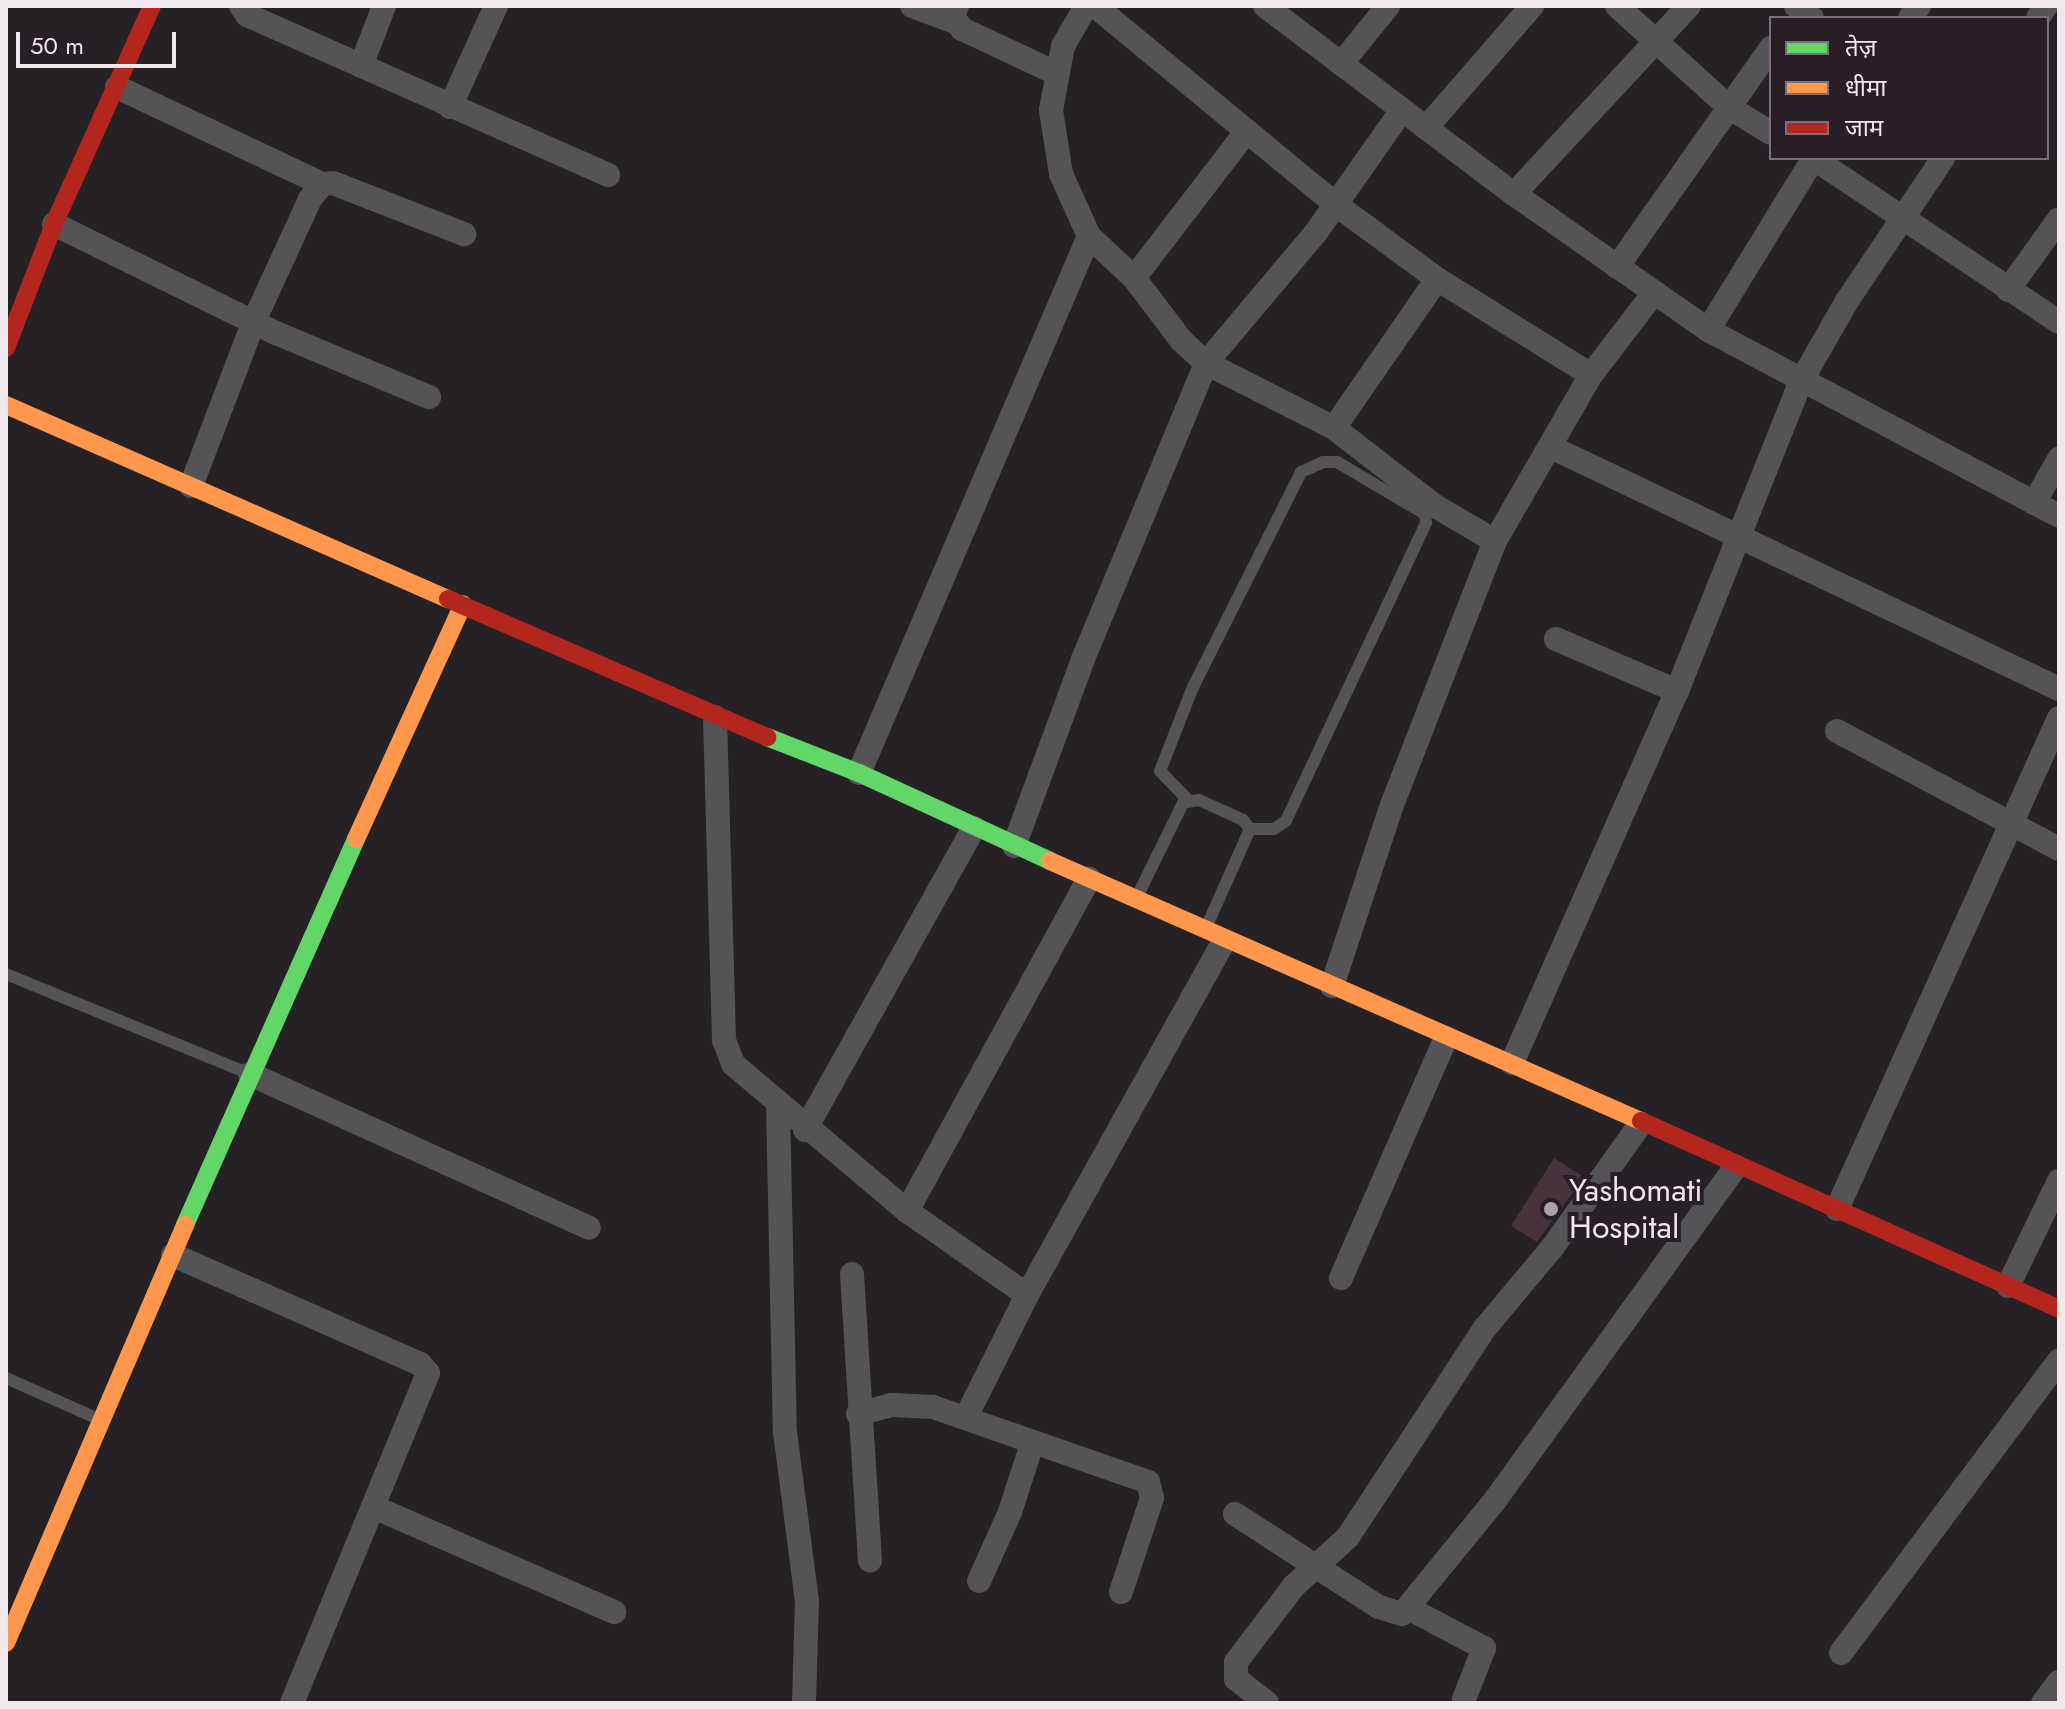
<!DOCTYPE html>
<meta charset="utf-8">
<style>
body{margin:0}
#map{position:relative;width:2065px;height:1709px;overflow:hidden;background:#262125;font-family:Jost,"Noto Sans Devanagari",sans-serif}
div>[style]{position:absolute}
.building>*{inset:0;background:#47333b}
.lane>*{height:12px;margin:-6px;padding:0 6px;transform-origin:6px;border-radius:6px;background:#545355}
.street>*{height:24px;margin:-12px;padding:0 12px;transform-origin:12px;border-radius:12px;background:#545355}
.fast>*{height:18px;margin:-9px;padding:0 9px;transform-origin:9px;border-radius:9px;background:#63d668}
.slow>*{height:18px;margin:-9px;padding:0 9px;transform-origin:9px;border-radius:9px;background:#ff974d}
.jam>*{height:18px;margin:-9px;padding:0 9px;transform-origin:9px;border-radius:9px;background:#b3261e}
.dots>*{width:22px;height:22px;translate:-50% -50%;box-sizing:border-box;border:4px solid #281f26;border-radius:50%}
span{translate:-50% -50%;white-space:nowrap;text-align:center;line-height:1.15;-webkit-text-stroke:8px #281f26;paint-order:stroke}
.poi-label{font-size:32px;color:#efe9ed}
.left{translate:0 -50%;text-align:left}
.frame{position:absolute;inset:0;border:8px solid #efe9ed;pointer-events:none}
.legend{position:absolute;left:1769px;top:16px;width:280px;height:144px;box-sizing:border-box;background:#281f26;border:2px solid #787076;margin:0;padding:10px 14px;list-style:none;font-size:24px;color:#efe9ed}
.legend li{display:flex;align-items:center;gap:16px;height:40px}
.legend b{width:40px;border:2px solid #787076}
.scale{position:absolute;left:16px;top:32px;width:160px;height:36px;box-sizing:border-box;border:4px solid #efe9ed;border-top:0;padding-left:10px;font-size:24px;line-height:28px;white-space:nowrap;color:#efe9ed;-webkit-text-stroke:6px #281f26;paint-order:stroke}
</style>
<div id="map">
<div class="building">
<i style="clip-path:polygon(1554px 1158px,1584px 1177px,1537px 1242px,1511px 1226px)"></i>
</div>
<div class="lane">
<i style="left:1188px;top:800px;width:40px;rotate:-134deg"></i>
<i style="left:1160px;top:771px;width:90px;rotate:-68.6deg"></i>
<i style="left:1193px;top:687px;width:241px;rotate:-63.3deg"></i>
<i style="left:1301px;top:472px;width:24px;rotate:-24deg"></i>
<i style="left:1323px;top:462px;width:14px"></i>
<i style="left:1337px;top:462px;width:102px;rotate:30.6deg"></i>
<i style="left:1425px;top:514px;width:9px;rotate:84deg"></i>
<i style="left:1426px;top:523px;width:329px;rotate:115.2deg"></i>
<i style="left:1286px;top:821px;width:14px;rotate:146deg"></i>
<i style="left:1274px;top:829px;width:24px;rotate:180deg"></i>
<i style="left:1136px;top:899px;width:107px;rotate:-63.9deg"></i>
<i style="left:1183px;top:803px;width:16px;rotate:-11deg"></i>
<i style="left:1199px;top:800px;width:48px;rotate:24.4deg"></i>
<i style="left:1243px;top:820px;width:11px;rotate:52deg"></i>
<i style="left:1250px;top:829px;width:108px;rotate:114deg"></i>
<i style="left:6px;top:974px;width:261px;rotate:22.3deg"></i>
<i style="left:6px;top:1378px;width:101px;rotate:24deg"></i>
</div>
<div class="street">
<i style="left:241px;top:6px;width:11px;rotate:56deg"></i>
<i style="left:247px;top:15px;width:395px;rotate:23.9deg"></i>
<i style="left:912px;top:6px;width:46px;rotate:20.4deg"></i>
<i style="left:957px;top:6px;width:12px;rotate:110deg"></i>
<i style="left:953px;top:17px;width:15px;rotate:53deg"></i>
<i style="left:962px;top:29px;width:102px;rotate:25.1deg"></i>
<i style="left:1095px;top:6px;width:310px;rotate:39.5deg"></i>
<i style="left:1334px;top:203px;width:128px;rotate:36.4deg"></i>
<i style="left:1437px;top:279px;width:181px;rotate:31.9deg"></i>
<i style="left:1265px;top:6px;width:312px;rotate:37.1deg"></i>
<i style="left:1514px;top:194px;width:237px;rotate:35deg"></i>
<i style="left:1708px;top:330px;width:397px;rotate:27.9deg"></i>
<i style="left:1617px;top:6px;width:152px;rotate:42.1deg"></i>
<i style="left:1730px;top:108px;width:48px;rotate:31.4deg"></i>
<i style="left:1796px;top:6px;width:20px;rotate:37deg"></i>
<i style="left:1910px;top:18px;width:15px;rotate:-53deg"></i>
<i style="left:2038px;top:18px;width:14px;rotate:-56deg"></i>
<i style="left:1341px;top:64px;width:75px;rotate:-51deg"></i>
<i style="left:361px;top:66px;width:64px;rotate:-69deg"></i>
<i style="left:117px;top:87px;width:227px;rotate:25.3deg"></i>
<i style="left:450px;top:107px;width:111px;rotate:-65.5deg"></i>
<i style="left:1426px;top:128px;width:162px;rotate:-49deg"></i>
<i style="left:1813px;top:158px;width:296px;rotate:33.7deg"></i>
<i style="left:1514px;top:194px;width:257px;rotate:-47.1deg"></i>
<i style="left:54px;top:224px;width:247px;rotate:26.2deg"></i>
<i style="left:276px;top:333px;width:166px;rotate:22.7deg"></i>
<i style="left:1089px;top:236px;width:62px;rotate:43deg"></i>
<i style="left:1134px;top:278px;width:78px;rotate:52.8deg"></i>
<i style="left:1181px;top:340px;width:34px;rotate:43deg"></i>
<i style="left:1206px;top:363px;width:144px;rotate:26.9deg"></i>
<i style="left:1334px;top:428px;width:128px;rotate:37.7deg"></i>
<i style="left:1435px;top:506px;width:69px;rotate:30.3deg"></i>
<i style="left:1617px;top:267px;width:268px;rotate:-54.9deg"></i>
<i style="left:1134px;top:278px;width:185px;rotate:-52.5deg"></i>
<i style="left:2008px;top:290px;width:87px;rotate:-54.3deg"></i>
<i style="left:1708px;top:330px;width:202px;rotate:-58.4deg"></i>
<i style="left:1334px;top:428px;width:181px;rotate:-55.3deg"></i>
<i style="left:1553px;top:448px;width:560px;rotate:25.47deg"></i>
<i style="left:191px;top:486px;width:177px;rotate:-69.1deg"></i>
<i style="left:254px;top:321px;width:134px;rotate:-65.3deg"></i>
<i style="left:310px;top:199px;width:19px;rotate:-51deg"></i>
<i style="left:322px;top:184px;width:11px;rotate:-5deg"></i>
<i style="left:333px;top:183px;width:141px;rotate:21.3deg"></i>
<i style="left:2034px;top:503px;width:51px;rotate:-60.4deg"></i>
<i style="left:1556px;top:639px;width:132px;rotate:23.3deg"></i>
<i style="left:715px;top:717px;width:323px;rotate:88.4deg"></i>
<i style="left:724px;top:1040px;width:26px;rotate:69deg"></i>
<i style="left:733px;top:1064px;width:228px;rotate:40.2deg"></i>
<i style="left:907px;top:1211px;width:146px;rotate:35deg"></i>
<i style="left:1837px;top:731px;width:251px;rotate:28deg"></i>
<i style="left:859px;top:773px;width:584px;rotate:-66.81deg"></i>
<i style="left:1089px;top:236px;width:68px;rotate:-114.3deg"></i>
<i style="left:1061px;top:174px;width:65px;rotate:-98.9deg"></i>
<i style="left:1051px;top:110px;width:65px;rotate:-79.4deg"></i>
<i style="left:1063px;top:46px;width:46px;rotate:-60.1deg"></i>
<i style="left:1014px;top:846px;width:199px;rotate:-69.7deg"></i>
<i style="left:1083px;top:659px;width:321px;rotate:-67.4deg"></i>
<i style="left:1206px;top:363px;width:172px;rotate:-49.9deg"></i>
<i style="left:1317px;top:231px;width:148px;rotate:-54.9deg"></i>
<i style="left:1332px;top:986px;width:191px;rotate:-71.7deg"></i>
<i style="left:1392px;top:805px;width:283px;rotate:-68.7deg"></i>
<i style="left:1495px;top:541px;width:192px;rotate:-60deg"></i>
<i style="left:1591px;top:375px;width:102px;rotate:-52.6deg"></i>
<i style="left:1512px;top:1063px;width:407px;rotate:-66.1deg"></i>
<i style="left:1677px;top:691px;width:332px;rotate:-68.2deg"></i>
<i style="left:1800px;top:383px;width:95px;rotate:-60.2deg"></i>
<i style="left:1847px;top:301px;width:172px;rotate:-56.1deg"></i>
<i style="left:250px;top:1074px;width:372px;rotate:24.4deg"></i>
<i style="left:778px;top:1104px;width:328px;rotate:88.8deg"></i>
<i style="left:785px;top:1432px;width:170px;rotate:82.6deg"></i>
<i style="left:807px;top:1601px;width:102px;rotate:91.7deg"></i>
<i style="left:805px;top:1130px;width:346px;rotate:-60.8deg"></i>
<i style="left:1837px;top:1209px;width:539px;rotate:-65.67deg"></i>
<i style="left:907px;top:1211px;width:379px;rotate:-61.3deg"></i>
<i style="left:173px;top:1255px;width:270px;rotate:23.8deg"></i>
<i style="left:420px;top:1364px;width:12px;rotate:48deg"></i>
<i style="left:428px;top:1373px;width:357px;rotate:112.4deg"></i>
<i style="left:852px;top:1274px;width:287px;rotate:86.4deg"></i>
<i style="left:1341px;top:1278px;width:262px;rotate:-66.4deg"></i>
<i style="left:2008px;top:1286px;width:117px;rotate:-64.1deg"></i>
<i style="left:858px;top:1414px;width:35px;rotate:-15deg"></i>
<i style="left:892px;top:1405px;width:41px;rotate:2.8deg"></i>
<i style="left:933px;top:1407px;width:228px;rotate:19.2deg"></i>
<i style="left:1148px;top:1482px;width:16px;rotate:76deg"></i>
<i style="left:1152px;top:1498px;width:99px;rotate:108.3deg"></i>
<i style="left:967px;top:1415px;width:134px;rotate:-63.4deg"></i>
<i style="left:1027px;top:1295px;width:405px;rotate:-60.9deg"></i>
<i style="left:376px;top:1508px;width:260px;rotate:23.6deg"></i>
<i style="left:1235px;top:1514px;width:171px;rotate:32.9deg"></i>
<i style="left:1379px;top:1607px;width:24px;rotate:17deg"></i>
<i style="left:1402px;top:1614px;width:149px;rotate:-50.7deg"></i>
<i style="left:1496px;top:1499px;width:410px;rotate:-54.2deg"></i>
<i style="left:979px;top:1581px;width:76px;rotate:-65.8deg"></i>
<i style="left:1010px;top:1512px;width:71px;rotate:-72.1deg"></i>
<i style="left:1408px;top:1608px;width:86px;rotate:27.8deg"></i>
<i style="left:1484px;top:1648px;width:55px;rotate:111.4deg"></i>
<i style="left:1841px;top:1653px;width:365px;rotate:-53.3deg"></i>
<i style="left:1267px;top:1703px;width:39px;rotate:-142deg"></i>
<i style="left:1236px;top:1679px;width:17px;rotate:-90deg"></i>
<i style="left:1236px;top:1662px;width:96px;rotate:-52.7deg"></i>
<i style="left:1294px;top:1586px;width:73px;rotate:-42.2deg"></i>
<i style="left:1348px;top:1537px;width:250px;rotate:-56.8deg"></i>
<i style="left:1485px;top:1328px;width:104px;rotate:-50.1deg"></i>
<i style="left:1552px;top:1248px;width:153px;rotate:-54.5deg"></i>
<i style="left:2043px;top:1703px;width:26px;rotate:-53deg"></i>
</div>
<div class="fast">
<i style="left:767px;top:737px;width:99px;rotate:21.4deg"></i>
<i style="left:859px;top:773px;width:210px;rotate:24.7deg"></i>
<i style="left:185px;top:1225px;width:422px;rotate:-66.1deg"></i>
</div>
<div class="slow">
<i style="left:6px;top:405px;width:483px;rotate:23.7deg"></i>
<i style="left:356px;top:839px;width:258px;rotate:-65.5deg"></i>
<i style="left:1050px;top:861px;width:646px;rotate:23.75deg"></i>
<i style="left:6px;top:1643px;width:455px;rotate:-66.8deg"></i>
</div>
<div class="jam">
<i style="left:6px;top:348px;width:133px;rotate:-68.8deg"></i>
<i style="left:54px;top:224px;width:239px;rotate:-65.8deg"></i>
<i style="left:448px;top:599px;width:348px;rotate:23.4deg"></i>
<i style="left:1641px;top:1121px;width:458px;rotate:24.2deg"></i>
</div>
<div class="dots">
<i style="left:1551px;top:1209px;background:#a9a3a7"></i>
</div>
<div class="poi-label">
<span class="left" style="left:1569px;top:1209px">Yashomati<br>Hospital</span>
</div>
<div class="frame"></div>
<ul class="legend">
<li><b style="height:10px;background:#63d668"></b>तेज़</li>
<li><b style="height:10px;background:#ff974d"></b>धीमा</li>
<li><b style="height:10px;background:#b3261e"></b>जाम</li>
</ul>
<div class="scale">50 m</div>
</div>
